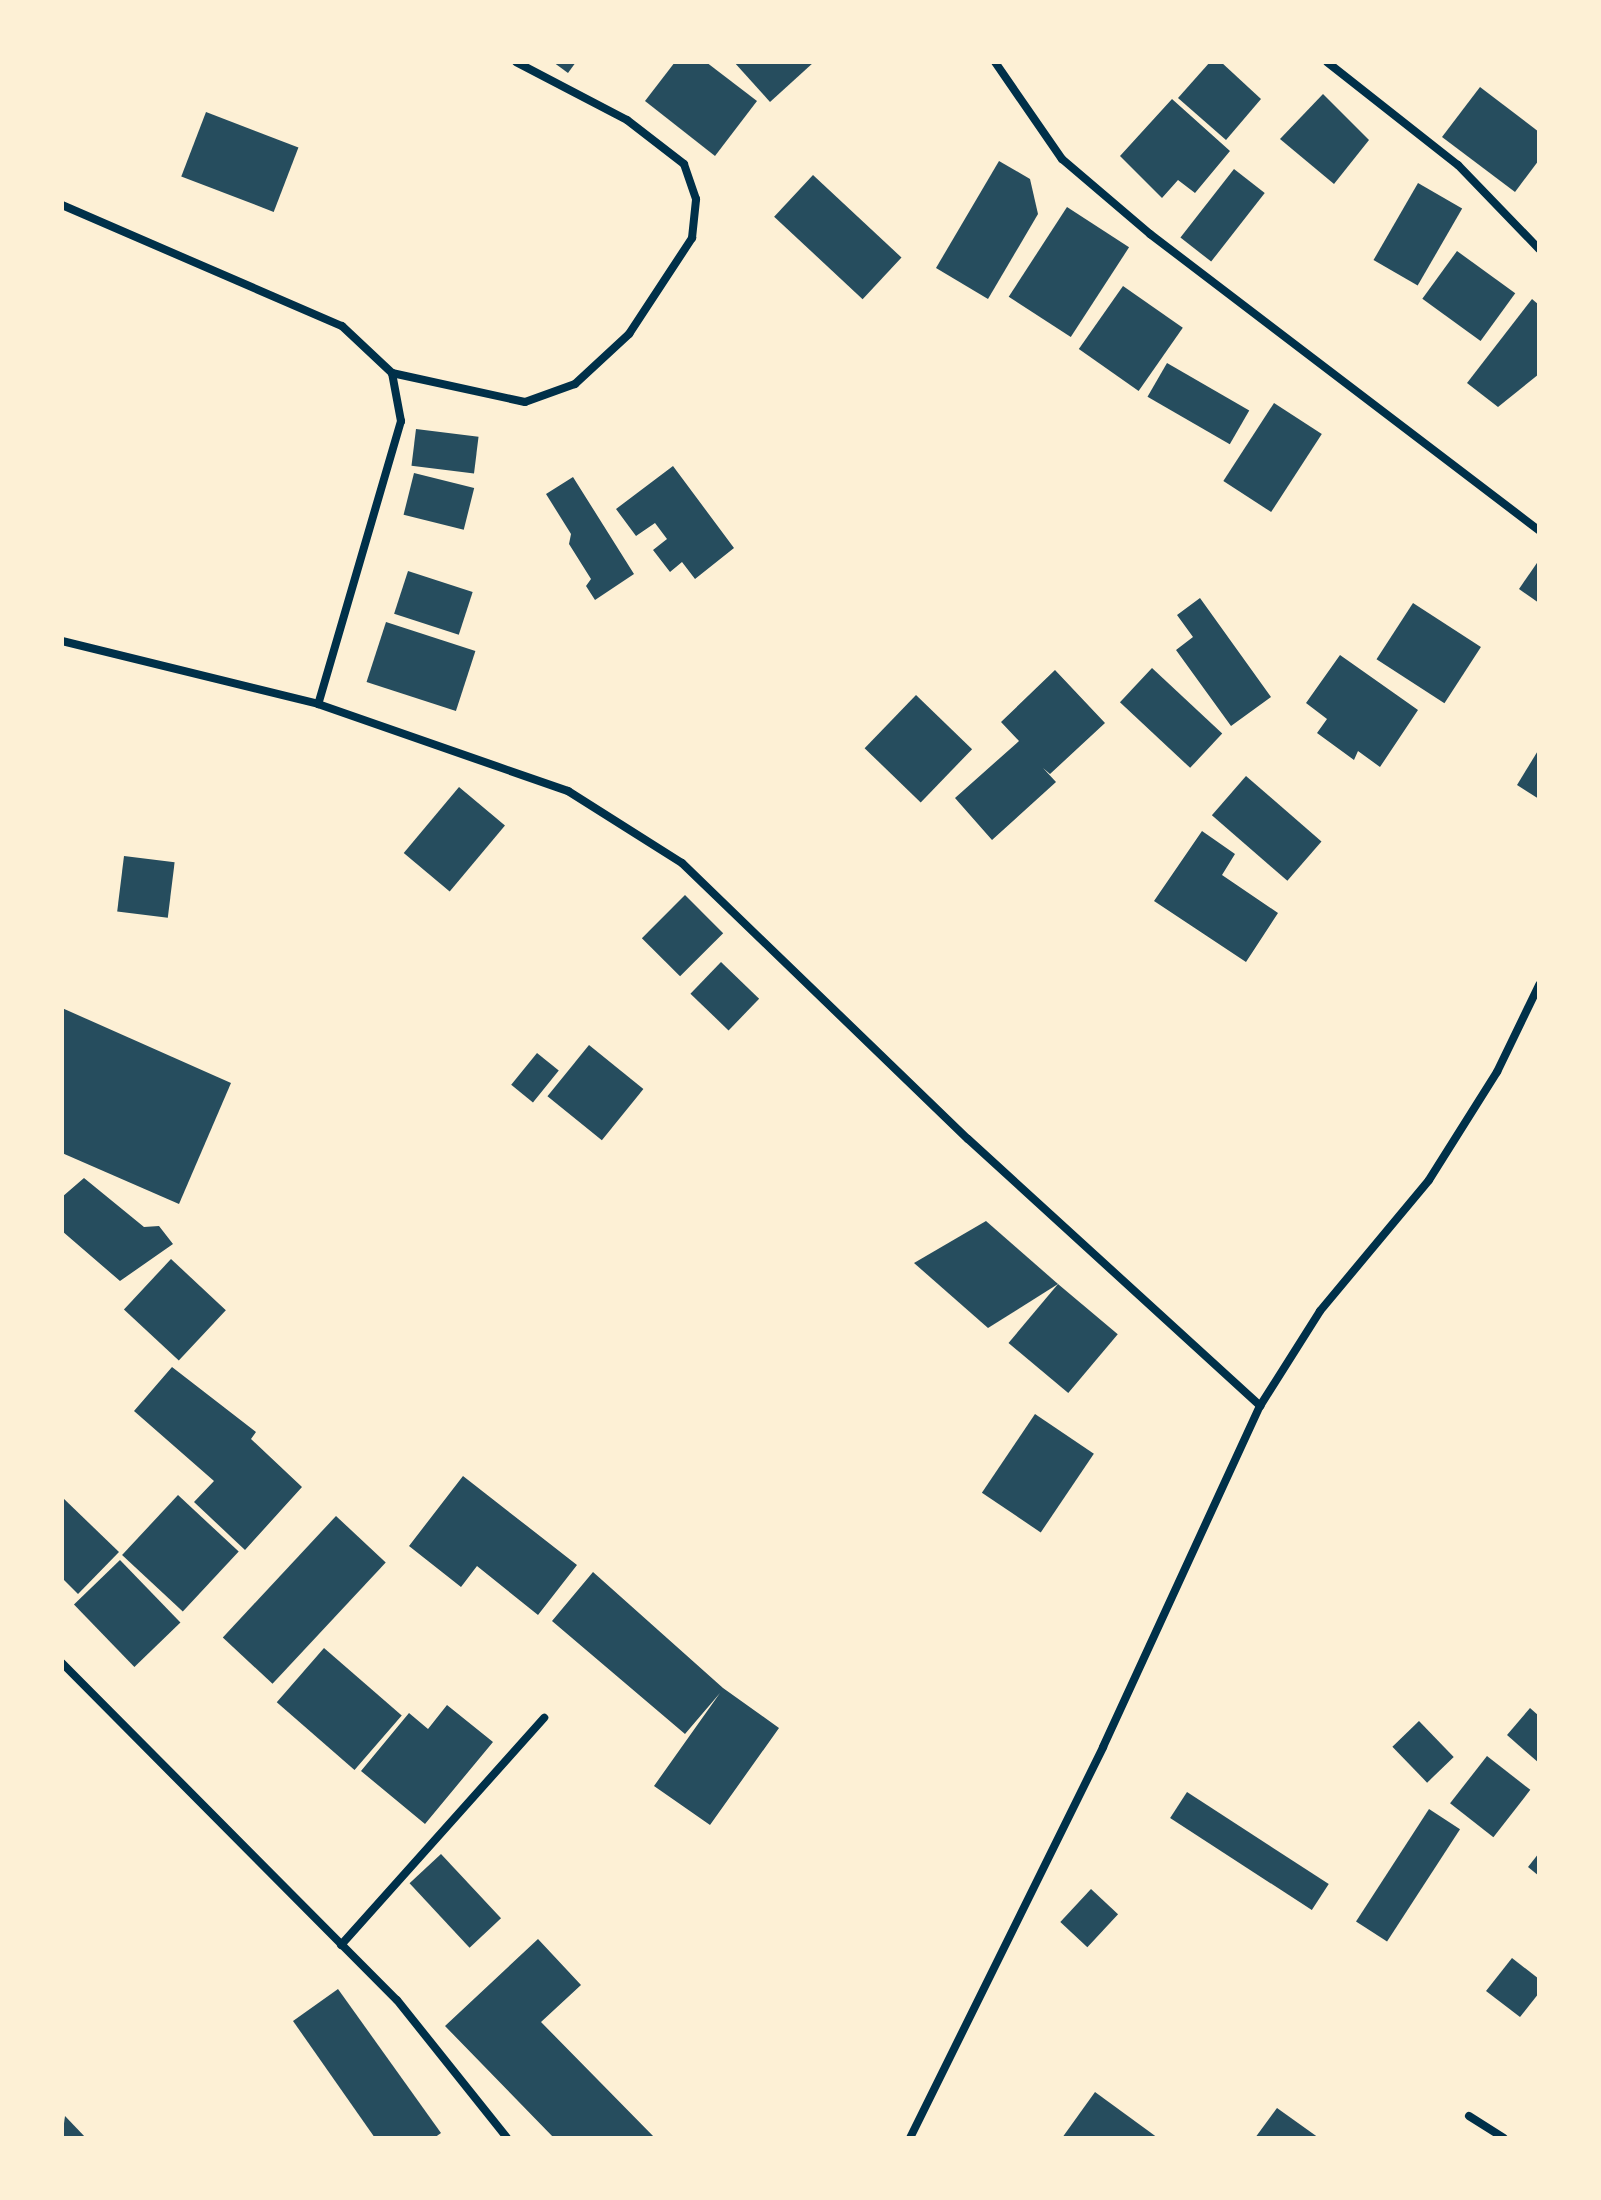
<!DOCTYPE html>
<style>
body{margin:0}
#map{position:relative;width:1601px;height:2200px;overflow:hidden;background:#fdf0d5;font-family:"DejaVu Sans",sans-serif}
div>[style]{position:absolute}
.building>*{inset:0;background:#264d5e;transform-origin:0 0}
.minor>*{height:8px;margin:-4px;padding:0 4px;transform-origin:4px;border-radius:4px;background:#003049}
span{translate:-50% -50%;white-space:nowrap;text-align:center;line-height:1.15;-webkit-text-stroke:8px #fdf0d5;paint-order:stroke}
.frame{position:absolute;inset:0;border:64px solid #fdf0d5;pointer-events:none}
</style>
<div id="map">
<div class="building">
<i style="clip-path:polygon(553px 62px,576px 62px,568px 73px)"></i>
<i style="clip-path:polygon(675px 62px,706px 62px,757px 101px,715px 156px,645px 101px)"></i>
<i style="clip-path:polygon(734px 62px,814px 62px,770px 102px)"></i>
<i style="clip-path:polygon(1210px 62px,1221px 62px,1261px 99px,1226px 140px,1178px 98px)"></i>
<i style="clip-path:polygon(1480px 87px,1539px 132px,1539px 160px,1515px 192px,1442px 137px)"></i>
<i style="clip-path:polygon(1323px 94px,1369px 140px,1334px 184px,1280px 139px)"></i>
<i style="clip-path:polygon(1172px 99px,1230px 151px,1195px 193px,1178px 180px,1162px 198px,1120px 156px)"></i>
<i style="left:206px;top:112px;width:99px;height:69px;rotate:21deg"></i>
<i style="clip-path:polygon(999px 161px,1030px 179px,1038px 214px,988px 299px,936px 268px)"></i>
<i style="left:1234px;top:169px;width:39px;height:87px;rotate:38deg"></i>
<i style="left:813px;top:175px;width:121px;height:57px;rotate:43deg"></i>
<i style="left:1418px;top:183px;width:51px;height:89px;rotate:30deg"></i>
<i style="left:1067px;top:207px;width:74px;height:107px;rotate:33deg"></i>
<i style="left:1457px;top:251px;width:72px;height:59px;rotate:36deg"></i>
<i style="left:1123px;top:286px;width:73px;height:77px;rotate:35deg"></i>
<i style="clip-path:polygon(1532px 299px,1539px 305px,1539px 374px,1498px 407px,1467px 383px)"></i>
<i style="left:1167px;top:363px;width:95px;height:39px;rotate:30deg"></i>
<i style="left:1274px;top:403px;width:57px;height:93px;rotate:33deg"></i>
<i style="left:416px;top:429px;width:63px;height:37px;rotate:7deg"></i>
<i style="clip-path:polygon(673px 466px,734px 548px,695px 579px,682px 562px,670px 572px,653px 550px,667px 539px,655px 523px,636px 536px,616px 509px)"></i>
<i style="left:414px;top:473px;width:62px;height:43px;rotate:14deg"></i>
<i style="clip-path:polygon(573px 477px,634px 574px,595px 600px,586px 586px,591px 579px,569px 544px,571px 534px,546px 494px)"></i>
<i style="clip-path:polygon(1539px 560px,1539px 603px,1519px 589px)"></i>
<i style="left:408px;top:571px;width:68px;height:45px;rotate:18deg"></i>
<i style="clip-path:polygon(1200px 598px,1271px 697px,1231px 726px,1176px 650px,1193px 637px,1177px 615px)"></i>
<i style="left:1413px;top:603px;width:81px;height:67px;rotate:33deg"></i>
<i style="left:386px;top:622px;width:94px;height:63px;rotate:18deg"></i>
<i style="clip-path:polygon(1340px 655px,1418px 710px,1380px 767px,1358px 751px,1354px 760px,1317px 733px,1327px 719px,1306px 703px)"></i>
<i style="left:1152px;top:668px;width:96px;height:47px;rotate:43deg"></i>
<i style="clip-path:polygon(1055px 670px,1105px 723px,1050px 774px,1043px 768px,1056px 782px,992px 840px,955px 798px,1019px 741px,1001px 722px)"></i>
<i style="left:916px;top:695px;width:78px;height:74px;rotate:44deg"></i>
<i style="clip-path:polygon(1539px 749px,1539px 799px,1517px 785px)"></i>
<i style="left:1246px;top:776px;width:100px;height:52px;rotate:41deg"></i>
<i style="left:459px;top:787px;width:60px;height:86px;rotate:40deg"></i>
<i style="clip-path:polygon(1202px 831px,1235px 854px,1222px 875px,1278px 913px,1246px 962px,1154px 901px)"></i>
<i style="left:124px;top:856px;width:51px;height:56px;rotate:7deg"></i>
<i style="left:685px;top:895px;width:54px;height:61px;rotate:45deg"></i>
<i style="left:721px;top:962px;width:53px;height:44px;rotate:44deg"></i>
<i style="clip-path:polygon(62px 1008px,231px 1083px,179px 1204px,62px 1153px)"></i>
<i style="left:589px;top:1045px;width:70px;height:66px;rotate:39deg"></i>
<i style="left:537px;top:1053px;width:28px;height:41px;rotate:39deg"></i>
<i style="clip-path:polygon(84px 1178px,144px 1227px,159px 1226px,173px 1244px,120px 1281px,62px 1231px,62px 1197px)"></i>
<i style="clip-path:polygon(986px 1221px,1058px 1284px,988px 1328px,914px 1263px)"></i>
<i style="left:171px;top:1259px;width:75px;height:69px;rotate:43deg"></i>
<i style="left:1058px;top:1284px;width:78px;height:77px;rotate:40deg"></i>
<i style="clip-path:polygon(172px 1367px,256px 1432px,251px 1439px,302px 1487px,245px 1550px,194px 1502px,214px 1481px,134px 1411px)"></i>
<i style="left:1035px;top:1414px;width:71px;height:95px;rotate:34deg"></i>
<i style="clip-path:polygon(463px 1476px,577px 1565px,538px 1615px,477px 1566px,461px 1587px,409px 1546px)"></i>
<i style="left:178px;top:1495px;width:83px;height:82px;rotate:43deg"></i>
<i style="clip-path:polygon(62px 1497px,119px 1552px,78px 1594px,62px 1578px)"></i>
<i style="left:336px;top:1516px;width:68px;height:166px;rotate:43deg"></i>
<i style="left:120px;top:1560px;width:87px;height:64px;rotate:46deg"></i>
<i style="clip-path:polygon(593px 1572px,723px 1688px,779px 1728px,710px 1825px,654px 1786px,720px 1693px,685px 1734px,552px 1621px)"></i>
<i style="left:324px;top:1648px;width:103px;height:72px;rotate:41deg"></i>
<i style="clip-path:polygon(447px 1705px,493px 1742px,425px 1824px,361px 1771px,409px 1713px,428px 1729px)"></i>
<i style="clip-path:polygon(1530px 1708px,1539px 1716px,1539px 1763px,1507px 1735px)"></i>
<i style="left:1419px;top:1721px;width:50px;height:37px;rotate:46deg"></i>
<i style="left:1487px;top:1756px;width:55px;height:60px;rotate:38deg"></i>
<i style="left:1187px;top:1792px;width:169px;height:31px;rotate:33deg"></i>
<i style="left:1429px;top:1809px;width:37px;height:134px;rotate:33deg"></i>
<i style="clip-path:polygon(1539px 1853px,1539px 1876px,1528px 1867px)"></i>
<i style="left:441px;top:1854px;width:88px;height:43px;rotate:47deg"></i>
<i style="left:1091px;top:1889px;width:37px;height:45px;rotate:43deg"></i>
<i style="clip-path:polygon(538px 1939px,581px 1985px,541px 2022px,655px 2138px,554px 2138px,445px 2026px)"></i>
<i style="clip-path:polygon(1512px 1958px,1539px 1979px,1539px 1993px,1520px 2017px,1486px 1991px)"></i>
<i style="clip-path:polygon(338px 1989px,441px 2133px,434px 2138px,375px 2138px,293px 2021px)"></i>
<i style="clip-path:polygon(1095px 2092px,1158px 2138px,1062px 2138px)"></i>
<i style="clip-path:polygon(1277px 2108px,1319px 2138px,1255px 2138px)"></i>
<i style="clip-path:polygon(65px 2116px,86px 2138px,62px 2138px)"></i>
</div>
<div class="minor">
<i style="left:995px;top:62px;width:118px;rotate:55.4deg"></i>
<i style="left:1062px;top:159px;width:116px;rotate:40.4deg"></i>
<i style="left:1150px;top:234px;width:489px;rotate:37.3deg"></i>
<i style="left:1327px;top:62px;width:167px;rotate:38.2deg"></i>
<i style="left:1458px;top:165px;width:117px;rotate:46deg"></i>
<i style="left:62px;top:205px;width:305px;rotate:23.4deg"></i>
<i style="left:342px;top:326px;width:69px;rotate:43.2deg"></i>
<i style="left:392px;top:373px;width:49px;rotate:79.4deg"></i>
<i style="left:401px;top:421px;width:295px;rotate:106.3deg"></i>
<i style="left:392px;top:373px;width:136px;rotate:12.3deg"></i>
<i style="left:525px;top:402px;width:53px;rotate:-19.8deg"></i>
<i style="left:575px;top:384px;width:74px;rotate:-42.8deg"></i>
<i style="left:629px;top:334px;width:115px;rotate:-56.7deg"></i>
<i style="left:692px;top:238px;width:39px;rotate:-84deg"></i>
<i style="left:696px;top:199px;width:37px;rotate:-109deg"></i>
<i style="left:684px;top:164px;width:72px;rotate:-142.3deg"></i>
<i style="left:627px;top:120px;width:125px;rotate:-152.4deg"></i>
<i style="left:62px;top:641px;width:264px;rotate:13.8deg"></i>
<i style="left:318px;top:704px;width:265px;rotate:19.2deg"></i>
<i style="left:568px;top:791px;width:135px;rotate:32.3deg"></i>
<i style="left:682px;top:863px;width:397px;rotate:44deg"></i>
<i style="left:968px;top:1139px;width:396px;rotate:42.4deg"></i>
<i style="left:62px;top:1663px;width:475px;rotate:45.2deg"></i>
<i style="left:397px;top:2000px;width:176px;rotate:51.4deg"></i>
<i style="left:341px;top:1945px;width:305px;rotate:-48.2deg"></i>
<i style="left:1469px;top:2116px;width:41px;rotate:32.2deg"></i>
<i style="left:910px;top:2138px;width:436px;rotate:-63.7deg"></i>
<i style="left:1103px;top:1747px;width:375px;rotate:-65.3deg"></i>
<i style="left:1260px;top:1406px;width:112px;rotate:-57.7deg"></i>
<i style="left:1320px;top:1311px;width:170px;rotate:-50.2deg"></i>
<i style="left:1429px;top:1180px;width:128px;rotate:-57.8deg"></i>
<i style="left:1497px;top:1072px;width:97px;rotate:-64.2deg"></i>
</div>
<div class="frame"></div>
</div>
